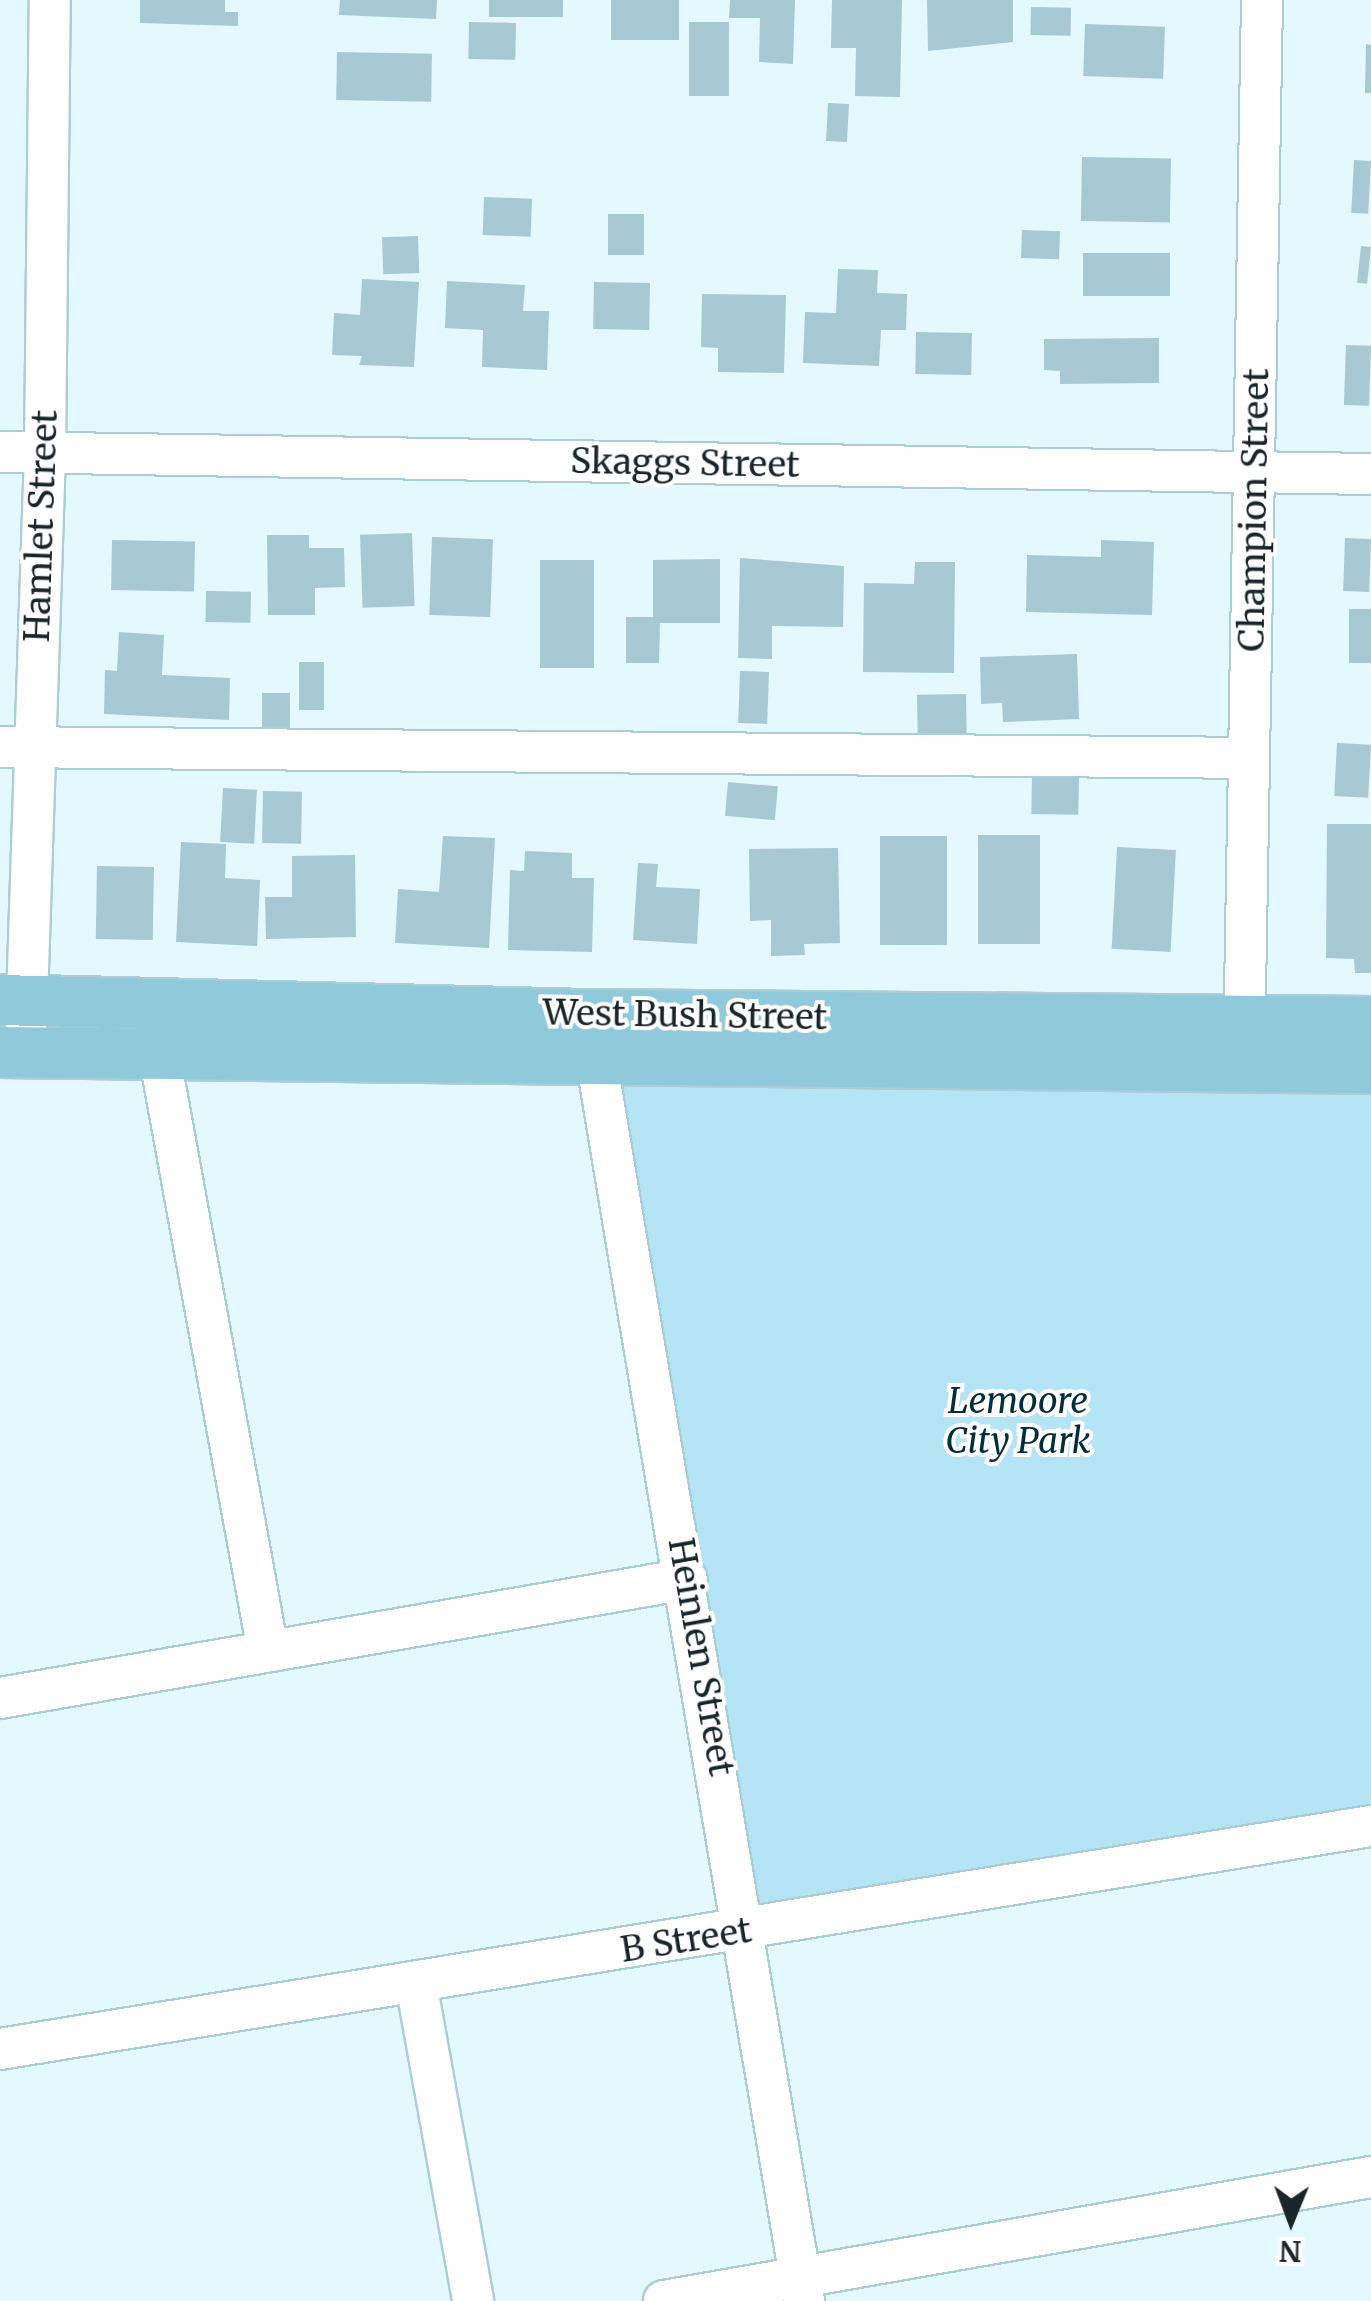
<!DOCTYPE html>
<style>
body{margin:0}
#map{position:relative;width:1371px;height:2301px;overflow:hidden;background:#e3f8ff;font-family:Merriweather,serif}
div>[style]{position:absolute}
.green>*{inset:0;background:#b5e5f4}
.building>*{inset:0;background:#a7c9d4;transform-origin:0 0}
.roads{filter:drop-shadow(2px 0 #aacdd8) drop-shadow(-2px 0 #aacdd8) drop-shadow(0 2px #aacdd8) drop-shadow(0 -2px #aacdd8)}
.minor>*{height:40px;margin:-20px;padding:0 20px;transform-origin:20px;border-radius:20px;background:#fff}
.major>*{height:50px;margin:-25px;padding:0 25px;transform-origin:25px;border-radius:25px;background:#90c9d9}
span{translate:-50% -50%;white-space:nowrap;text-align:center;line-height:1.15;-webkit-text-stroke:8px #fff;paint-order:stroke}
.street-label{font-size:35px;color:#182529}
.park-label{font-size:35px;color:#002f3b;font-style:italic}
.north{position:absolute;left:1241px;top:2171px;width:100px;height:100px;-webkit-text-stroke:8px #fff;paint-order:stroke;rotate:181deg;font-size:28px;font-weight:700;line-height:40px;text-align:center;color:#182529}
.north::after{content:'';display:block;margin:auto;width:35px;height:45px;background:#182529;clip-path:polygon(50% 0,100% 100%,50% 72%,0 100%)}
</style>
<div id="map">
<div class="green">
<i style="clip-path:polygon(600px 1064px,1371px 1068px,1371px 1826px,747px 1930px)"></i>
</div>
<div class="building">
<i style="clip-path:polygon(140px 0,225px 0,225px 12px,238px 12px,238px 26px,140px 23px)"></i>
<i style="clip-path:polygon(340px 0,437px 0,436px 19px,339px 15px)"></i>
<i style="left:489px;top:0;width:74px;height:17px"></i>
<i style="left:611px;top:0;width:68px;height:40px"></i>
<i style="clip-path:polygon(730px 0,795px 0,793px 64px,759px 62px,760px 18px,729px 18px)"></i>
<i style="clip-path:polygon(832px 0,902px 0,900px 97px,855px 96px,856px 48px,831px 48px)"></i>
<i style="clip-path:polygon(927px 0,1013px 0,1013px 42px,928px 51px)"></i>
<i style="left:1031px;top:7px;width:40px;height:28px;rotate:1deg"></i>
<i style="left:469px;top:22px;width:47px;height:37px;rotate:1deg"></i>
<i style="left:689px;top:22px;width:40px;height:74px"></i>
<i style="left:1085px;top:24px;width:80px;height:52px;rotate:2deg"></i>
<i style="clip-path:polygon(1366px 44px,1371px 45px,1371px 93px,1365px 93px)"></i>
<i style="left:337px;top:52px;width:95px;height:48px;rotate:1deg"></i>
<i style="left:828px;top:103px;width:21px;height:38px;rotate:3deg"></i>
<i style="left:1082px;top:157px;width:89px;height:64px;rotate:1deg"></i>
<i style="left:1354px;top:160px;width:17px;height:53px;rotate:3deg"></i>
<i style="left:484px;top:197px;width:48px;height:38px;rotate:2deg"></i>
<i style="left:608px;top:214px;width:36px;height:41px"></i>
<i style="left:1022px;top:230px;width:38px;height:28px;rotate:2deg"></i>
<i style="left:418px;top:236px;width:37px;height:36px;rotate:88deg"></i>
<i style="left:1361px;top:246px;width:10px;height:37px;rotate:6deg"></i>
<i style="left:1083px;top:253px;width:87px;height:43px"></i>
<i style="clip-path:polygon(838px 269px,878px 270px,877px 293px,907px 294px,906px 330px,881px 330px,879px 366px,803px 363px,805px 312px,836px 313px)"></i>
<i style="clip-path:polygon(362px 279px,419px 282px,414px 367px,359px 365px,362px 356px,332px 355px,334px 313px,360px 315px)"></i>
<i style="clip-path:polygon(447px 281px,525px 285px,523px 311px,549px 311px,547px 370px,482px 367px,483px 330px,445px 328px)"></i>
<i style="left:594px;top:282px;width:56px;height:47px;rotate:1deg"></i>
<i style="clip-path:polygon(702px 294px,786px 295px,784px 373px,718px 372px,718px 348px,701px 347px)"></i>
<i style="left:916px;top:332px;width:56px;height:42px;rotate:1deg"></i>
<i style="clip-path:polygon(1159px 338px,1159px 383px,1060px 384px,1060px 371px,1044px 370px,1044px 339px)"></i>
<i style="left:1346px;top:345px;width:25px;height:60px;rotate:2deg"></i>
<i style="left:412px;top:533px;width:73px;height:52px;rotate:88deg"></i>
<i style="clip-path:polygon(267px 535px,309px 535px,309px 548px,344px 548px,345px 587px,315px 588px,315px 615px,268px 615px)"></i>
<i style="left:432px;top:537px;width:61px;height:78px;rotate:2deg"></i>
<i style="left:1345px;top:538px;width:26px;height:53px;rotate:2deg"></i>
<i style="left:112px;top:540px;width:83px;height:50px;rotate:1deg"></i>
<i style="clip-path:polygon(1101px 540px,1154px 542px,1152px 615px,1026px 612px,1027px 555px,1101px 557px)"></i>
<i style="clip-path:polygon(740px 558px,844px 566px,843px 627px,772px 626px,772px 659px,738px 658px)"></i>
<i style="clip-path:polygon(720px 559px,720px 623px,660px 623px,659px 663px,626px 663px,626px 617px,653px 617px,653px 560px)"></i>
<i style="left:540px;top:560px;width:54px;height:108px"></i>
<i style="clip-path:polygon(915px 562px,955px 562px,954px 673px,863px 672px,864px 583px,914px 584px)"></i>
<i style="left:206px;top:591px;width:45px;height:31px;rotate:1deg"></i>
<i style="left:1349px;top:609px;width:22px;height:54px"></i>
<i style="clip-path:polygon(119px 632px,164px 635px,162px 675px,230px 678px,229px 720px,104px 714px,105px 670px,117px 671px)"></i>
<i style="clip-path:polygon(1077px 654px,1079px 719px,1003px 722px,1002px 703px,981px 704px,980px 657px)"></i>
<i style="left:299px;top:662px;width:25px;height:48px"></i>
<i style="left:740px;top:671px;width:29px;height:52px;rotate:2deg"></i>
<i style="left:262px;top:693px;width:28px;height:40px"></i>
<i style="left:966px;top:694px;width:49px;height:49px;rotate:89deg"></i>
<i style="left:1337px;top:743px;width:34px;height:53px;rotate:3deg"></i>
<i style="left:1032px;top:776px;width:47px;height:38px;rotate:1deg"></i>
<i style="left:728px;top:782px;width:50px;height:34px;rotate:5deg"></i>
<i style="left:223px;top:788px;width:34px;height:54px;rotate:3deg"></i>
<i style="left:263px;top:791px;width:39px;height:52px;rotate:1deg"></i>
<i style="clip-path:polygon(1327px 824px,1371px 824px,1371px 973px,1355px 973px,1354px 959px,1326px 958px)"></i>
<i style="left:978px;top:835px;width:62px;height:109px"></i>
<i style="clip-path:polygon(443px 836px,495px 838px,489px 948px,395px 943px,398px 889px,439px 892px)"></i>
<i style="left:880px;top:836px;width:67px;height:109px"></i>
<i style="clip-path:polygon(181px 842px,226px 844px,225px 878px,260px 880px,257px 946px,176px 942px)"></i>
<i style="left:1117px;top:847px;width:59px;height:102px;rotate:3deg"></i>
<i style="clip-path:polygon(838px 848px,840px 943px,804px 944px,805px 955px,771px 956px,771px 920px,750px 921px,749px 849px)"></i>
<i style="clip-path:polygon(525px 851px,572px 853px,572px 878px,594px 878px,592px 952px,508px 950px,510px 870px,524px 871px)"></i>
<i style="clip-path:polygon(355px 855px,356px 937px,266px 939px,265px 897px,292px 897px,292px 856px)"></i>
<i style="clip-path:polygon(638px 863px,658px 864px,656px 887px,700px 889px,697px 944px,633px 940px)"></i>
<i style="left:97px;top:866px;width:57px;height:73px;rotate:1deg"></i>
</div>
<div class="roads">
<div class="minor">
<i style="left:0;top:452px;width:1371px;rotate:0.92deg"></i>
<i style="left:0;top:747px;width:1249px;rotate:0.5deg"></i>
<i style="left:26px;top:1031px;width:578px;rotate:-88.12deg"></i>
<i style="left:45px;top:453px;width:453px;rotate:-89.4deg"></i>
<i style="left:592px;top:1034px;width:1285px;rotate:80.5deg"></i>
<i style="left:1244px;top:1052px;width:1052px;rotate:-89.02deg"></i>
<i style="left:159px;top:1053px;width:608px;rotate:79.67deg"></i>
<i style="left:0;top:1698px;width:697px;rotate:-9.83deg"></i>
<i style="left:416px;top:1983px;width:323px;rotate:79.8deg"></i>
<i style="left:0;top:2049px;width:1389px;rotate:-9.24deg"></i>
<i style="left:664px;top:2301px;width:718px;rotate:-9.95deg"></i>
</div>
<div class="major">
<i style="left:0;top:1000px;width:588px;rotate:1.46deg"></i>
<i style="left:588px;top:1015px;width:783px;rotate:0.51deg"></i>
<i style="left:0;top:1052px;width:1371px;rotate:0.67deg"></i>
</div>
</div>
<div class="street-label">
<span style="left:685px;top:463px;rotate:1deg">Skaggs Street</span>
<span style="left:1254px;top:510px;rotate:-89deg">Champion Street</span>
<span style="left:41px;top:526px;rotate:-88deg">Hamlet Street</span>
<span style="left:685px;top:1015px;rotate:1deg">West Bush Street</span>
<span style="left:701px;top:1657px;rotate:80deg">Heinlen Street</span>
<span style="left:686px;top:1940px;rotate:-9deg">B Street</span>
</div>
<div class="park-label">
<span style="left:1018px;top:1421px">Lemoore<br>City Park</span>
</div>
<div class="north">N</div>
</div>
